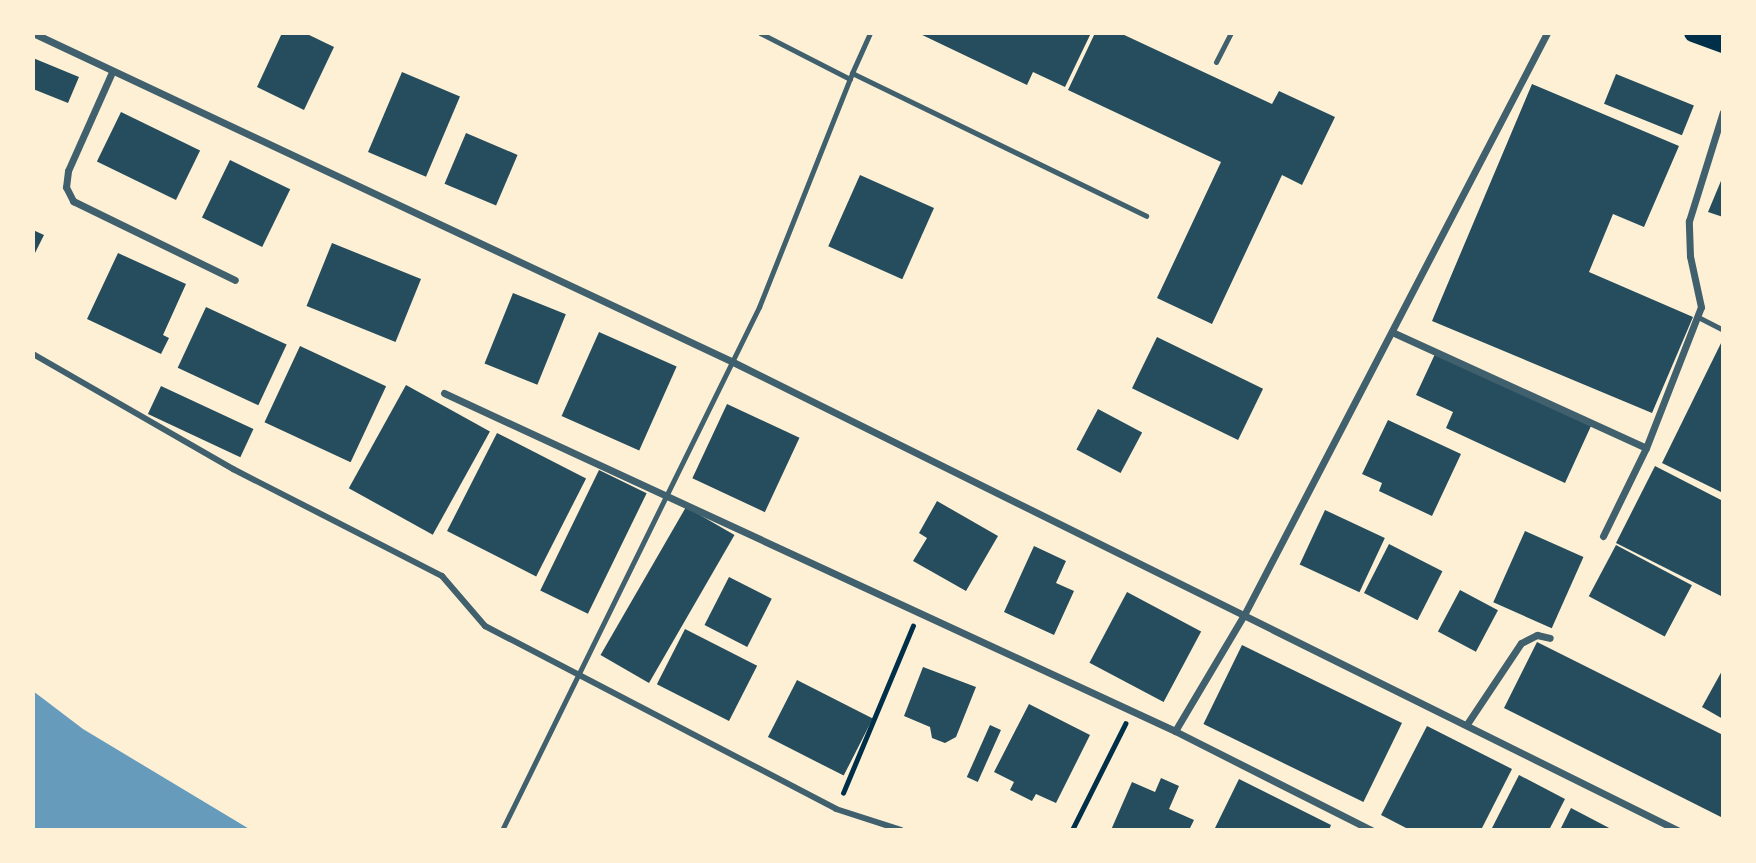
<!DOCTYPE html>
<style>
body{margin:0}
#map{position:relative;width:1756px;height:863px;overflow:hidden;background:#fdf0d5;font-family:"Noto Sans",sans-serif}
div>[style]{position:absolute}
.water>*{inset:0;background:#669bbc}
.building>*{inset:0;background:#264d5e;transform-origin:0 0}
.path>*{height:4.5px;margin:-2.25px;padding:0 2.25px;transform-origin:2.25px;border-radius:2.25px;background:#003049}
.service>*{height:5px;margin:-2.5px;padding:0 2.5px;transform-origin:2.5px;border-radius:2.5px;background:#3f606c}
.pedestrian>*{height:6px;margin:-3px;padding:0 3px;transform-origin:3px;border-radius:3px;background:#3f606c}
.minor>*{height:7px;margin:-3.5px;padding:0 3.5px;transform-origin:3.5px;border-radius:3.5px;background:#3f606c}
.primary>*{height:18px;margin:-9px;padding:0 9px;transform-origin:9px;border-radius:9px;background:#003049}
span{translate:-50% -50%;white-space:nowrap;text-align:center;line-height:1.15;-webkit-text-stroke:7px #fdf0d5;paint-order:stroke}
.frame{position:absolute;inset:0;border:35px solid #fdf0d5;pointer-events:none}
</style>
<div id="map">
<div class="water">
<i style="clip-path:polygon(33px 691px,83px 729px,251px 830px,33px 830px)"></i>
</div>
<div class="building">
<i style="clip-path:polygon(282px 33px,305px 33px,334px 47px,304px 110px,257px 87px)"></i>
<i style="clip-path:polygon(918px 33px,1091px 33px,1065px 87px,1033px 72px,1027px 85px)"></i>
<i style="clip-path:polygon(1095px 33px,1120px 33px,1272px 104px,1279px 91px,1335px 117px,1302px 185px,1282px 175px,1212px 324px,1157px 298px,1221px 162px,1068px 90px)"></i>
<i style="clip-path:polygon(33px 58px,79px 77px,68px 103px,33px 89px)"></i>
<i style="left:402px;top:72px;width:63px;height:87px;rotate:23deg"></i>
<i style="left:1616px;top:74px;width:84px;height:32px;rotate:22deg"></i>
<i style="clip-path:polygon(1532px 84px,1679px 146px,1644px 227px,1613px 214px,1589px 272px,1693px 317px,1652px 413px,1432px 321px)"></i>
<i style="left:121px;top:112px;width:88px;height:55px;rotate:26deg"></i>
<i style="left:466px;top:133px;width:56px;height:55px;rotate:23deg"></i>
<i style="left:230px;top:160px;width:67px;height:64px;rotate:26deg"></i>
<i style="left:860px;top:175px;width:81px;height:78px;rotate:24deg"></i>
<i style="clip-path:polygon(1723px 176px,1723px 217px,1708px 212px)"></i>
<i style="clip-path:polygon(33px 230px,44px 235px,33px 257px)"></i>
<i style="left:332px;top:243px;width:96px;height:68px;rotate:22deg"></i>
<i style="clip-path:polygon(118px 253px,186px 284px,163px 335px,169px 338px,161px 354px,87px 319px)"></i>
<i style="left:513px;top:293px;width:57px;height:76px;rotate:22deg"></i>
<i style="left:206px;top:307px;width:89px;height:67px;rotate:25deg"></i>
<i style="left:599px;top:332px;width:85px;height:92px;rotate:24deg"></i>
<i style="left:1157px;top:337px;width:118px;height:57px;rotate:26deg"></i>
<i style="clip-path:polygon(1723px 339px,1723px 493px,1662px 463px)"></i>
<i style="left:300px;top:346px;width:95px;height:84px;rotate:25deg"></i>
<i style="clip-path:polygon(1435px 354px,1591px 426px,1565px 483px,1446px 428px,1453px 412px,1416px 395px)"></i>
<i style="left:406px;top:385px;width:96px;height:118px;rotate:29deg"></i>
<i style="left:161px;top:386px;width:102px;height:31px;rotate:25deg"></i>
<i style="left:727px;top:404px;width:80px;height:82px;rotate:25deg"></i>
<i style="left:1098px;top:409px;width:50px;height:46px;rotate:28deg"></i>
<i style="clip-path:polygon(1388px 420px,1461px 454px,1432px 516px,1379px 491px,1382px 483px,1362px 474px)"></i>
<i style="left:497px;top:433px;width:100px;height:110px;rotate:27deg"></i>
<i style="clip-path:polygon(1655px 466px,1723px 501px,1723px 597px,1616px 543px)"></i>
<i style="left:599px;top:470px;width:53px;height:134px;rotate:26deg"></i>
<i style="clip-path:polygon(937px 501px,998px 536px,966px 591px,913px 561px,927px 538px,919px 533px)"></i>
<i style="left:686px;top:507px;width:56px;height:171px;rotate:30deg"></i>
<i style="left:1325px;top:510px;width:66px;height:60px;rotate:25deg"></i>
<i style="left:1525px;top:531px;width:64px;height:78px;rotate:24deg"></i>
<i style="left:1389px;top:544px;width:60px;height:55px;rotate:27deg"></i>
<i style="left:1616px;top:545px;width:86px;height:58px;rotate:28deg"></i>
<i style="clip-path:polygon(1034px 546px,1066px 561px,1056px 583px,1074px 591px,1054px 635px,1004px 612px)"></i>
<i style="left:729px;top:577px;width:48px;height:54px;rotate:27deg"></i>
<i style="left:1460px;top:590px;width:43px;height:47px;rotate:28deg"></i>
<i style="left:1127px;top:592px;width:84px;height:80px;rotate:28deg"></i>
<i style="left:685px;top:629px;width:81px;height:62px;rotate:27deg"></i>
<i style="clip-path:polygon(1537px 642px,1723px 735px,1721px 817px,1504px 708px)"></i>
<i style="left:1242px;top:645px;width:178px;height:88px;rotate:26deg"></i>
<i style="clip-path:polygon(923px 667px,976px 687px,956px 737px,945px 743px,932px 738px,930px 727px,904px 716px)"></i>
<i style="clip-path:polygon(1723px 669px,1723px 719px,1702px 707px)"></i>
<i style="left:797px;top:680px;width:85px;height:64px;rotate:27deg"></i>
<i style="clip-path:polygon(1029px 704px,1090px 735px,1056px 803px,1036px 794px,1032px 801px,1010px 790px,1014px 782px,994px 772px)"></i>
<i style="left:990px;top:725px;width:12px;height:57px;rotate:24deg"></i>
<i style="clip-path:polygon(1427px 726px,1512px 769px,1481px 830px,1410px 830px,1381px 815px)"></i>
<i style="clip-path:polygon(1519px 775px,1565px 799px,1549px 830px,1491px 830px)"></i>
<i style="clip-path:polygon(1161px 778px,1179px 786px,1169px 809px,1194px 820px,1189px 830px,1111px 830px,1132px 782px,1155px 792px)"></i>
<i style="clip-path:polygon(1239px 779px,1331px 825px,1329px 830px,1214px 830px)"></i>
<i style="clip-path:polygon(1571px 808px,1613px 830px,1560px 830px)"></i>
</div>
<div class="path">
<i style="left:843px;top:793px;width:181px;rotate:-67.3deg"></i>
<i style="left:1072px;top:830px;width:119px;rotate:-63.4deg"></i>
</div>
<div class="service">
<i style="left:760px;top:33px;width:101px;rotate:27.1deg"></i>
<i style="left:870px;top:33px;width:44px;rotate:114.2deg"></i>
<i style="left:852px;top:73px;width:327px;rotate:25.9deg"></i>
<i style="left:1216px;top:62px;width:33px;rotate:-63deg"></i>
<i style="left:1698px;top:317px;width:28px;rotate:27deg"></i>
<i style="left:502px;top:830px;width:583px;rotate:-63.83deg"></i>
<i style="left:759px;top:307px;width:252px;rotate:-68.3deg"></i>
</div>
<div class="pedestrian">
<i style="left:33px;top:354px;width:231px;rotate:29.9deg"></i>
<i style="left:233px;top:469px;width:235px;rotate:27.1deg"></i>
<i style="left:442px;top:576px;width:66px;rotate:49.3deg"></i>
<i style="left:485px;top:626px;width:396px;rotate:27.5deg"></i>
<i style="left:836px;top:809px;width:68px;rotate:17.9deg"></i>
</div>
<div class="minor">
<i style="left:33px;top:33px;width:773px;rotate:25.17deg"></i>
<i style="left:733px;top:362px;width:1054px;rotate:26.37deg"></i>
<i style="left:112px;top:72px;width:108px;rotate:114deg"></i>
<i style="left:68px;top:171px;width:16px;rotate:97deg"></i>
<i style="left:66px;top:187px;width:16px;rotate:63deg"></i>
<i style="left:73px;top:201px;width:180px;rotate:26deg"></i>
<i style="left:1392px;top:332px;width:279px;rotate:24.5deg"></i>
<i style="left:444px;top:393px;width:805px;rotate:24.81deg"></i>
<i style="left:1175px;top:731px;width:220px;rotate:26.8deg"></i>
<i style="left:1603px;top:536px;width:98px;rotate:-64deg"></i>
<i style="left:1646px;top:448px;width:151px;rotate:-68.7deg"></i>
<i style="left:1701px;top:307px;width:52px;rotate:-102.2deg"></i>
<i style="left:1690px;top:256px;width:35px;rotate:-92deg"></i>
<i style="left:1689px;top:221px;width:114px;rotate:-72.7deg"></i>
<i style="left:1467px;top:724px;width:97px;rotate:-56.3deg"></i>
<i style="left:1521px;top:643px;width:18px;rotate:-27deg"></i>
<i style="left:1537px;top:635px;width:13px;rotate:13deg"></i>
<i style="left:1175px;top:731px;width:135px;rotate:-59.3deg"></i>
<i style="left:1244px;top:615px;width:656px;rotate:-62.5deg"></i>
</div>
<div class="primary">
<i style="left:1693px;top:33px;width:32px;rotate:20deg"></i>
</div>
<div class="frame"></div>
</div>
